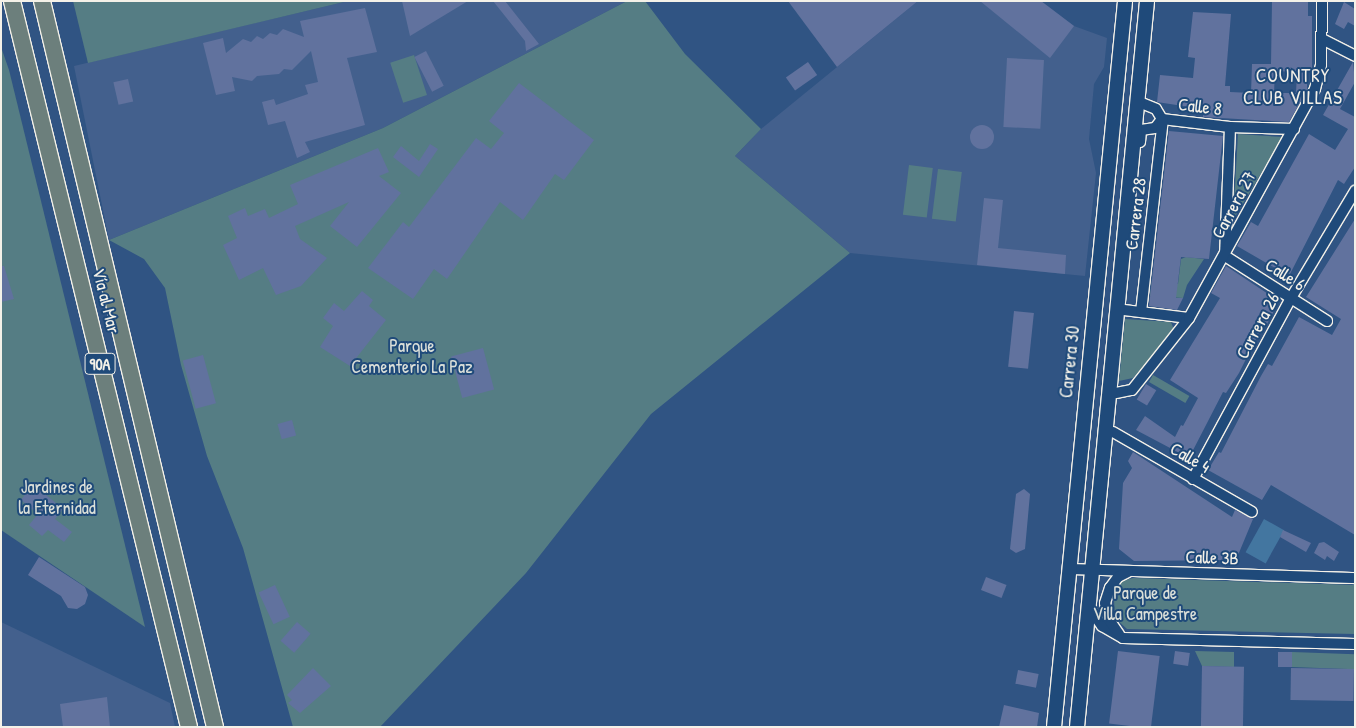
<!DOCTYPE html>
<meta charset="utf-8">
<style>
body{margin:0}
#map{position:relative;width:1356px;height:728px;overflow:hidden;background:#305483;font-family:"Patrick Hand",sans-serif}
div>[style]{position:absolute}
.built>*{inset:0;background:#43608d}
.green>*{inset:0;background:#557d84;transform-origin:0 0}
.water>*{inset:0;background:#4376a0;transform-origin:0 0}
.building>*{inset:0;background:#61729e;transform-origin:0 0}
.round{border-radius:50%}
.roads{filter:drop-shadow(1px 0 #f4f1e8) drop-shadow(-1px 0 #f4f1e8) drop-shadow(0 1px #f4f1e8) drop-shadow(0 -1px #f4f1e8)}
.minor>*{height:10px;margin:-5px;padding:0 5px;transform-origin:5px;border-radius:5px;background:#1f4a7a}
.secondary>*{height:14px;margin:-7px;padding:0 7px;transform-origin:7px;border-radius:7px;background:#1f4a7a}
.trunk>*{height:16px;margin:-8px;padding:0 8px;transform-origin:8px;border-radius:8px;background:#6c7f7c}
span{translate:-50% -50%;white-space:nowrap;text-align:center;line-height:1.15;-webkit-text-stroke:4px #1f4a7a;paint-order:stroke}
.shield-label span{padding:1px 4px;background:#1f4a7a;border:1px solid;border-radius:4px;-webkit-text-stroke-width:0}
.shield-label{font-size:16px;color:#f4f1e8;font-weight:700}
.street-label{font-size:18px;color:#f4f1e8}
.park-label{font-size:18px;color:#dce0d9}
.neighbourhood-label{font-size:19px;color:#f4f1e8;letter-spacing:1px}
.frame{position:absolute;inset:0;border:2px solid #f4f1e8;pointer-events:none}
</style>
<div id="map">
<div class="built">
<i style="clip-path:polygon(348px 1px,627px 1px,383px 128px,109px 240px,74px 66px)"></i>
<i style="clip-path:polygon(918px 1px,1041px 1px,1074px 26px,1107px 38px,1104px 67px,1094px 84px,1089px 139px,1096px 173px,1085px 276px,850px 253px,735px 156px,761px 129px)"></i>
<i style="clip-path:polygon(1px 622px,170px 703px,175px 727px,1px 727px)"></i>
</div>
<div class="green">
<i style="clip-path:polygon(73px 1px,348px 1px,88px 63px)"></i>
<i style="clip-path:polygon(627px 1px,645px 1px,685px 54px,761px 129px,735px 156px,850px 253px,651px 414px,526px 573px,380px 727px,293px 727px,243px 548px,207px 456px,181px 365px,165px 288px,144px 259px,109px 240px,383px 128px)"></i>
<i style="clip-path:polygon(1px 47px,9px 70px,145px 627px,1px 530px)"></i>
<i style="left:414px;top:55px;width:42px;height:25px;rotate:72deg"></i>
<i style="clip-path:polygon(1238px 134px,1283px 137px,1233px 220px)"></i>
<i style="left:909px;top:165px;width:24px;height:50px;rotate:7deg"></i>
<i style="left:938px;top:169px;width:24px;height:50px;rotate:7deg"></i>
<i style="clip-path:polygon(1186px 257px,1204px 259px,1187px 285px,1183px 298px,1150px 296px,1152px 281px,1178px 284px,1181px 259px)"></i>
<i style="clip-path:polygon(1125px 319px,1171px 322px,1174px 330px,1133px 378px,1119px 381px)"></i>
<i style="left:1153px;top:375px;width:42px;height:8px;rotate:30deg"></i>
<i style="clip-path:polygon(1133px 578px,1355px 585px,1355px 634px,1127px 629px,1115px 618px,1114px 599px,1122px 581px)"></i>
<i style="clip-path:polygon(1195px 651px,1234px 652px,1234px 667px,1202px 666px)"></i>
<i style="left:1292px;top:652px;width:63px;height:15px;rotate:2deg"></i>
</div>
<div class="water">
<i style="left:1264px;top:519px;width:23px;height:38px;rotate:29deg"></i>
</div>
<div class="building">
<i style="clip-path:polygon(402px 1px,468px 1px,410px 36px)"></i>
<i style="clip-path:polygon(493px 1px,505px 1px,539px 44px,526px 51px,525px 41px)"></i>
<i style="clip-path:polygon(788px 1px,918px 1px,837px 67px)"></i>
<i style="clip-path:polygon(980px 1px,1041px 1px,1074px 26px,1050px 58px)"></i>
<i style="clip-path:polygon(evenodd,1272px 1px,1308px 1px,1308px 16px,1312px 16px,1312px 72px,1307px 72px,1307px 90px,1289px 122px,1203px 117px,1203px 112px,1195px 111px,1196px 108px,1157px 102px,1160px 75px,1193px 78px,1195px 58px,1188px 57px,1193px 12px,1231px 14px,1225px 86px,1230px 86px,1230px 92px,1251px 93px,1252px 64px,1271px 64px,1272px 1px,1275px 71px,1297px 72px,1296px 93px,1274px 93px,1275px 71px)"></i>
<i style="clip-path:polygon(1344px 2px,1355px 9px,1355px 26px,1348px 22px,1344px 29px,1335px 24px)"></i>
<i style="clip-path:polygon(365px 8px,377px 52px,347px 58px,365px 125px,305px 142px,310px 152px,297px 158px,285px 121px,268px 125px,262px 102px,274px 99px,276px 105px,308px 94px,305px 85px,318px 82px,311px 51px,292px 70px,284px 69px,279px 74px,257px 76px,252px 81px,232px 77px,235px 91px,216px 95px,203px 43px,223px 38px,226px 53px,243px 39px,251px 42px,257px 36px,263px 39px,270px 33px,277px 35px,283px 29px,304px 37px,300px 21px)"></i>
<i style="left:426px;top:51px;width:39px;height:13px;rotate:63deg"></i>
<i style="left:1007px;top:58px;width:37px;height:69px;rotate:3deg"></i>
<i style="left:808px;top:62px;width:16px;height:27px;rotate:55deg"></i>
<i style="clip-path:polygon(1353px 62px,1355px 82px,1340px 109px,1355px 117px,1355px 167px,1344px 184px,1338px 180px,1289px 276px,1237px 246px,1251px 222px,1258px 226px,1309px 134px,1335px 150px,1348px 129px,1323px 115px)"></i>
<i style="left:128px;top:79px;width:23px;height:15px;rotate:77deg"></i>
<i style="clip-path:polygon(519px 83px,594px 140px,564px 180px,555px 174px,523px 220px,500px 202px,447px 279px,434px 269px,413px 299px,368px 268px,403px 222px,409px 227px,476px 138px,491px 149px,504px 133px,489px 121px)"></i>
<i class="round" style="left:970px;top:125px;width:24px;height:24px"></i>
<i style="clip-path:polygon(1169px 131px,1223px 136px,1209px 259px,1181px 257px,1176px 298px,1183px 298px,1177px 310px,1149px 306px)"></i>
<i style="clip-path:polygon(430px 144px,438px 149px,419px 177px,393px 157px,401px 146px,419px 161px)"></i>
<i style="clip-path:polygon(378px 148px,389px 172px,379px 176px,401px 193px,357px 247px,330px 226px,349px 202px,295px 226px,300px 239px,327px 258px,301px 286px,276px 295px,263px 268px,239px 280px,223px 245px,237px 238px,228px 216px,245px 208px,248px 216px,265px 209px,269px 218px,298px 204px,290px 185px)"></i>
<i style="clip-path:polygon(984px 198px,1003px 200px,998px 248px,1066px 255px,1065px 274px,977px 265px)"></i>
<i style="clip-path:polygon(1355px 219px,1355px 535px,1271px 485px,1262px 500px,1208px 470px,1219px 452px,1221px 453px,1261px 376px,1268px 364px,1272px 366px,1299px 317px,1332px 335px,1341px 319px,1306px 297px)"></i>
<i style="clip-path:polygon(1px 266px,4px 266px,14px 299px,1px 302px)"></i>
<i style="clip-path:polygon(1226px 266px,1279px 301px,1267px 324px,1264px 323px,1239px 373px,1226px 393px,1223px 392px,1189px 458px,1136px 430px,1145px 416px,1175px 437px,1181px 425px,1183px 426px,1198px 398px,1170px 380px,1220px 298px,1211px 293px)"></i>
<i style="clip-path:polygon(362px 291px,373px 300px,369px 306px,386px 320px,350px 366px,320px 347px,333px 326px,323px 318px,334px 303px,344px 311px)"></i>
<i style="left:1014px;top:311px;width:20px;height:56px;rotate:6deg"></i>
<i style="left:483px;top:348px;width:43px;height:33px;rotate:75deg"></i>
<i style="left:203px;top:355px;width:50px;height:21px;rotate:75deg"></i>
<i style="left:1146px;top:384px;width:12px;height:18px;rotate:31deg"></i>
<i style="left:292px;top:420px;width:16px;height:15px;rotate:75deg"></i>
<i style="clip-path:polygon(1133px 452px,1232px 517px,1235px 510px,1253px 519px,1236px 560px,1134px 561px,1119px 549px,1123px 483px,1132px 468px,1128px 461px)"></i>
<i style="clip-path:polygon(33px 484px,63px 509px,55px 519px,72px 532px,64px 542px,48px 530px,42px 536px,29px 525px,38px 514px,21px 500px)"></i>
<i style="clip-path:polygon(1024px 489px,1030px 494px,1025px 549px,1016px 553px,1010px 549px,1016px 494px)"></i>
<i style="clip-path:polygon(1283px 530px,1311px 543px,1306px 552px,1280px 537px)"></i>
<i style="clip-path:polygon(1324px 542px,1339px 552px,1334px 561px,1327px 556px,1325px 560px,1314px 553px,1319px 543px)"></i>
<i style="clip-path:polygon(39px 557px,85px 587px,88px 595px,85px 604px,77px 609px,68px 608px,61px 596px,28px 575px)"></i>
<i style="left:986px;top:577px;width:22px;height:14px;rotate:21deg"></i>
<i style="left:275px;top:585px;width:35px;height:18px;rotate:65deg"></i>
<i style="left:297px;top:622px;width:18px;height:25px;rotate:41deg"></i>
<i style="left:1118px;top:651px;width:42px;height:73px;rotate:7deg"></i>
<i style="left:1175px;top:651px;width:15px;height:13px;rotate:8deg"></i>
<i style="left:1278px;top:652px;width:14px;height:15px"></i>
<i style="left:1202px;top:666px;width:42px;height:61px;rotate:1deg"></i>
<i style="clip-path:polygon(313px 668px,331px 686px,300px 713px,288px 703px,292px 700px,287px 695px)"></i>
<i style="left:1291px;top:668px;width:63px;height:32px;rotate:1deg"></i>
<i style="left:1018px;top:670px;width:21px;height:14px;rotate:11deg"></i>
<i style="clip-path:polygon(107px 697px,110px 727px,63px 727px,60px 704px)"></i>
<i style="clip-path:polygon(1004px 705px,1039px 713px,1037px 727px,999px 727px)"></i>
</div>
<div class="roads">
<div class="minor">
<i style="left:1322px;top:39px;width:37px;rotate:27deg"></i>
<i style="left:1139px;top:102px;width:18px;rotate:22deg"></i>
<i style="left:1156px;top:109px;width:12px;rotate:59deg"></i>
<i style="left:1162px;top:119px;width:68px;rotate:6.7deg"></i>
<i style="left:1230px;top:127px;width:64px;rotate:1.8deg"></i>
<i style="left:1230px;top:127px;width:129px;rotate:92.2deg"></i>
<i style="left:1225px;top:256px;width:121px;rotate:32.5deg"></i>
<i style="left:1140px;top:142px;width:12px;rotate:-85deg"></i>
<i style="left:1141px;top:130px;width:14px;rotate:-8deg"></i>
<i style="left:1155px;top:128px;width:11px;rotate:-52deg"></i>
<i style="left:1124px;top:310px;width:65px;rotate:7deg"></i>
<i style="left:1141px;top:312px;width:194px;rotate:-83.5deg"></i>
<i style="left:1116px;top:393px;width:16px;rotate:-11deg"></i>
<i style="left:1132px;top:390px;width:92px;rotate:-51.6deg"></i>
<i style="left:1189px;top:318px;width:261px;rotate:-61.2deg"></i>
<i style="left:1315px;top:89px;width:25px;rotate:-76deg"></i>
<i style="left:1321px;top:65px;width:64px;rotate:-89.1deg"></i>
<i style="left:1113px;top:432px;width:160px;rotate:29.9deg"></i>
<i style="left:1193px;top:479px;width:206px;rotate:-61.6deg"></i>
<i style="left:1291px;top:298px;width:125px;rotate:-59.1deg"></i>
<i style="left:1068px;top:569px;width:287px;rotate:1.8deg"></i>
<i style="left:1090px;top:609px;width:21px;rotate:55deg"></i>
<i style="left:1102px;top:626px;width:24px;rotate:30deg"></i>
<i style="left:1123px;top:638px;width:232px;rotate:1.5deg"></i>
<i style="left:1119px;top:634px;width:19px;rotate:-125deg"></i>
<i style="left:1108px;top:618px;width:15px;rotate:-101deg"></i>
<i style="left:1105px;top:603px;width:16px;rotate:-72deg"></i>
<i style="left:1110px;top:588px;width:14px;rotate:-54deg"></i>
<i style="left:1118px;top:577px;width:11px;rotate:-27deg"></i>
</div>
<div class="secondary">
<i style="left:1054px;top:727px;width:729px;rotate:-84.41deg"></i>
<i style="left:1077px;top:727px;width:729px;rotate:-84.49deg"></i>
</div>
<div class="trunk">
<i style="left:12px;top:1px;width:747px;rotate:76.3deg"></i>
<i style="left:42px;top:1px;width:746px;rotate:76.6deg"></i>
</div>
</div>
<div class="shield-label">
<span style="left:100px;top:364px">90A</span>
</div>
<div class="street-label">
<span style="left:1200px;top:107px;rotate:7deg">Calle 8</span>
<span style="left:1234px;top:205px;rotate:-62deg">Carrera 27</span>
<span style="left:1136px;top:214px;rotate:-83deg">Carrera 28</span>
<span style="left:1285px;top:275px;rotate:32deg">Calle 6</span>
<span style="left:106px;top:301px;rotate:76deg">Vía al Mar</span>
<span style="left:1258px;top:326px;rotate:-62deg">Carrera 26</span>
<span style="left:1070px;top:362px;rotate:-84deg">Carrera 30</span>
<span style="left:1190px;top:458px;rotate:30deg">Calle 4</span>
<span style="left:1212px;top:558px;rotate:2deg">Calle 3B</span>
</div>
<div class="park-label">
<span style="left:412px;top:357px">Parque<br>Cementerio La Paz</span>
<span style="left:57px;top:498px">Jardines de<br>la Eternidad</span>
<span style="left:1145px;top:604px">Parque de<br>Villa Campestre</span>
</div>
<div class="neighbourhood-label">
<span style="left:1293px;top:87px">COUNTRY<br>CLUB VILLAS</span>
</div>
<div class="frame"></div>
</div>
